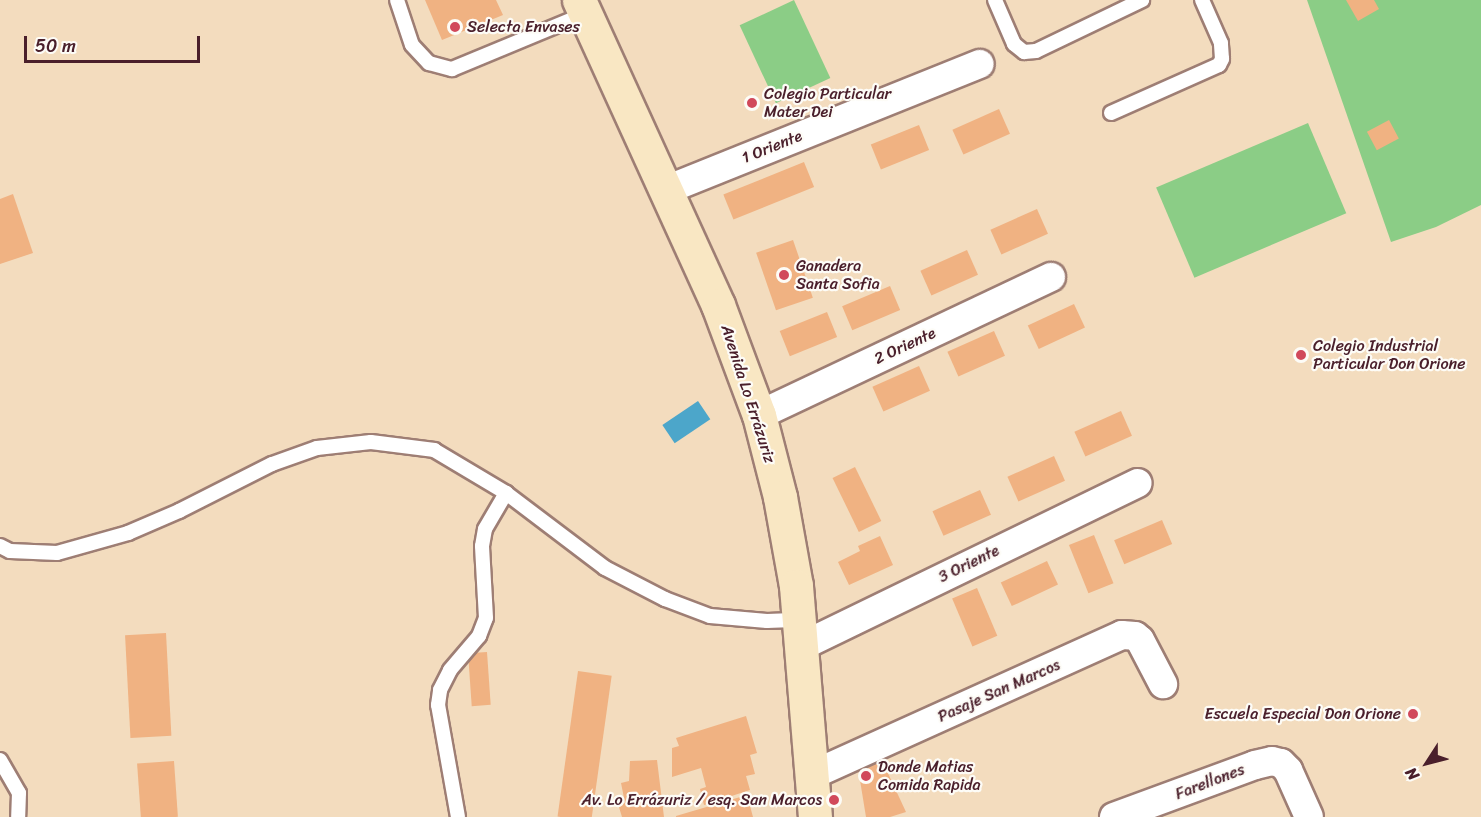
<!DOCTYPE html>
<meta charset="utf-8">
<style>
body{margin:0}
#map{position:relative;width:1481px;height:817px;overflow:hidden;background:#f3dcbe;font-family:Sriracha,sans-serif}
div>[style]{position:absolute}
.green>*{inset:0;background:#8bcd86;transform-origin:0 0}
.water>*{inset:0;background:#4ca6ca;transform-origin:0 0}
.building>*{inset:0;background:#f0b282;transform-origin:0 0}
.roads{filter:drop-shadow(2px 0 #9e7e74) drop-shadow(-2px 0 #9e7e74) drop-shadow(0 2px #9e7e74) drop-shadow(0 -2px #9e7e74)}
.lane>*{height:14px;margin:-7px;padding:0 7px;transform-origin:7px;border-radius:7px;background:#fff}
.street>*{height:28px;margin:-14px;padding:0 14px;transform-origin:14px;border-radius:14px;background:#fff}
.secondary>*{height:33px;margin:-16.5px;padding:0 16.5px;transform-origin:16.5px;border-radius:16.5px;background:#f9e7c3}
.dots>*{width:16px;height:16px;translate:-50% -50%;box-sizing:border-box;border:3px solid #fdfcf7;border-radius:50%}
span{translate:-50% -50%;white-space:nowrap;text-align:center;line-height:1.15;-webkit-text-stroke:4.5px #fdfcf7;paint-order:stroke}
.poi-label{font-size:16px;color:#4a1f2b}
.left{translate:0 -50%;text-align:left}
.right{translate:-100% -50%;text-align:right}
.street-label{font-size:16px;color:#4a1f2b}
.north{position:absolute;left:1397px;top:733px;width:60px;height:60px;-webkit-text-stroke:4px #fdfcf7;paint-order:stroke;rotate:234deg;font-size:16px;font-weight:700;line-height:24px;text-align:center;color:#4a1f2b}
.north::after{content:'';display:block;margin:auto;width:21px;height:27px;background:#4a1f2b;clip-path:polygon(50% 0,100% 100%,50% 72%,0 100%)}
.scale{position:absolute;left:24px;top:36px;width:176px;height:27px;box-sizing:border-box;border:3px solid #4a1f2b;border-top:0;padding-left:8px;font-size:18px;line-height:21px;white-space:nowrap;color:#4a1f2b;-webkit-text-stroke:4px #fdfcf7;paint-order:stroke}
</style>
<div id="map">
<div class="green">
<i style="left:794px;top:0;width:86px;height:60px;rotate:65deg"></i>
<i style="clip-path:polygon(1307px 0,1481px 0,1481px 205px,1436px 227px,1391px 242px)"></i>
<i style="left:1308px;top:123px;width:98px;height:165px;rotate:67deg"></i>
</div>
<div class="water">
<i style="left:698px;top:401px;width:22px;height:43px;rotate:56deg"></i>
</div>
<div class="building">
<i style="clip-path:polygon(425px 0,496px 0,503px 15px,442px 40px)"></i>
<i style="clip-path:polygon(1346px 0,1374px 0,1379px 9px,1358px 21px)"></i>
<i style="left:999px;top:109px;width:27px;height:51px;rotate:66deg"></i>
<i style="left:1389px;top:120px;width:21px;height:25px;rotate:62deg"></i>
<i style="left:919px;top:125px;width:27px;height:52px;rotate:68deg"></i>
<i style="left:804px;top:162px;width:27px;height:87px;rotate:68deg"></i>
<i style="clip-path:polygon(13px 194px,33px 253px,0 264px,0 199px)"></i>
<i style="left:1037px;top:209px;width:27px;height:51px;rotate:66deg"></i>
<i style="left:793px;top:240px;width:61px;height:39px;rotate:71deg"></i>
<i style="left:967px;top:250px;width:27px;height:51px;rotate:66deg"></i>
<i style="left:890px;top:286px;width:26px;height:52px;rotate:67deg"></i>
<i style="left:1074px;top:304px;width:26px;height:51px;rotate:65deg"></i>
<i style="left:827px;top:312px;width:27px;height:51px;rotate:68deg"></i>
<i style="left:994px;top:331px;width:27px;height:51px;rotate:66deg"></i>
<i style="left:919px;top:366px;width:27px;height:51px;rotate:66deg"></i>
<i style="left:1121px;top:411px;width:27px;height:51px;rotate:66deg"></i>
<i style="left:1054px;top:456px;width:27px;height:51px;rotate:66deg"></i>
<i style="left:855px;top:467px;width:60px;height:25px;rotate:64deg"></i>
<i style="left:980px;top:490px;width:27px;height:52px;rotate:66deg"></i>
<i style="left:1162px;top:520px;width:26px;height:52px;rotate:67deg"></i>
<i style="left:1094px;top:535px;width:52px;height:27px;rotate:68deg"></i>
<i style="clip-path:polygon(880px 536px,893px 565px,849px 585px,838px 562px,860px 551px,858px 546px)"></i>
<i style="left:1047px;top:561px;width:26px;height:51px;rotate:65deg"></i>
<i style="left:977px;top:588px;width:52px;height:27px;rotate:67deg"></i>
<i style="left:166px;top:633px;width:103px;height:41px;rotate:87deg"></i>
<i style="left:487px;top:652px;width:53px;height:19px;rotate:86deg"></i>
<i style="left:578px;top:671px;width:34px;height:147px;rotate:8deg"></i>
<i style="clip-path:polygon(746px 716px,757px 753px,750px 755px,755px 774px,746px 776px,750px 790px,704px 805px,700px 789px,706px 787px,701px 768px,672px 777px,672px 748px,679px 746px,676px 738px)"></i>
<i style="clip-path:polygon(880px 756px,906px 812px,890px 817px,866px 817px,858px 768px)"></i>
<i style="clip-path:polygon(657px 760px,664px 817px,622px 817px,618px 804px,625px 803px,621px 783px,629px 781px,630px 761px)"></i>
<i style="left:174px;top:761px;width:56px;height:37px;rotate:86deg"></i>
<i style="clip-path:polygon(747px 795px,753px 817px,676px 817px,676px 816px)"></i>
</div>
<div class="roads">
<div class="lane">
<i style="left:397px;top:0;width:47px;rotate:71.6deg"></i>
<i style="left:412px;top:45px;width:25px;rotate:47deg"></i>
<i style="left:429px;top:63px;width:24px;rotate:15deg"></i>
<i style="left:452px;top:69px;width:144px;rotate:-22.5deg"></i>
<i style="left:995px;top:0;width:48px;rotate:66.6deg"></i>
<i style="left:1014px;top:44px;width:13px;rotate:39deg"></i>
<i style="left:1024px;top:52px;width:12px;rotate:-5deg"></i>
<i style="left:1036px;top:51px;width:118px;rotate:-25.7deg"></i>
<i style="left:1111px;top:113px;width:118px;rotate:-24deg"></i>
<i style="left:1219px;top:65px;width:7px;rotate:-63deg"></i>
<i style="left:1222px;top:59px;width:16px;rotate:-94deg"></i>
<i style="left:1221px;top:43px;width:47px;rotate:-113.8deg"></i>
<i style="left:0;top:546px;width:11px;rotate:27deg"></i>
<i style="left:10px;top:551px;width:47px;rotate:2.4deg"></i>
<i style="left:57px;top:553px;width:74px;rotate:-15.7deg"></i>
<i style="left:128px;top:533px;width:56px;rotate:-23.3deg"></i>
<i style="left:179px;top:511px;width:104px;rotate:-26.8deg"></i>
<i style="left:272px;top:464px;width:48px;rotate:-19.6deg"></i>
<i style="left:317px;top:448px;width:54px;rotate:-6.3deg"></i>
<i style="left:371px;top:442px;width:64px;rotate:7.2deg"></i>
<i style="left:434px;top:450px;width:84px;rotate:30.8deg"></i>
<i style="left:506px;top:493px;width:124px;rotate:37.1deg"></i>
<i style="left:605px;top:568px;width:68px;rotate:27.3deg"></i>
<i style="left:665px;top:599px;width:48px;rotate:20.7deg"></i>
<i style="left:710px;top:616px;width:57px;rotate:5deg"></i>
<i style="left:767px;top:621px;width:33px;rotate:-2deg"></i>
<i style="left:0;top:760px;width:38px;rotate:60deg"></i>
<i style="left:19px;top:793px;width:24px;rotate:92deg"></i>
<i style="left:458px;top:817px;width:114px;rotate:-100.1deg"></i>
<i style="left:438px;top:705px;width:15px;rotate:-82deg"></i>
<i style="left:440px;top:690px;width:22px;rotate:-63deg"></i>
<i style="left:450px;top:670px;width:45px;rotate:-49.5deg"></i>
<i style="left:479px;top:636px;width:19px;rotate:-69deg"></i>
<i style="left:486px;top:618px;width:72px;rotate:-93.2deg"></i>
<i style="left:482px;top:546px;width:17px;rotate:-80deg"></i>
<i style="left:485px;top:529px;width:42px;rotate:-59.7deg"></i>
</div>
<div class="street">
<i style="left:666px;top:190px;width:338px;rotate:-21.9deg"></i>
<i style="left:759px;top:415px;width:323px;rotate:-25.3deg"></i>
<i style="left:802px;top:646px;width:373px;rotate:-25.9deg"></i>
<i style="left:812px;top:775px;width:340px;rotate:-24.3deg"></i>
<i style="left:1122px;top:635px;width:13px;rotate:4deg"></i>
<i style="left:1135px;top:636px;width:6px;rotate:39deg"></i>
<i style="left:1140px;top:640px;width:50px;rotate:62.4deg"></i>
<i style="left:1114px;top:817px;width:150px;rotate:-20.2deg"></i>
<i style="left:1255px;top:765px;width:17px;rotate:-13deg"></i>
<i style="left:1272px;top:761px;width:9px;rotate:13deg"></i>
<i style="left:1281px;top:763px;width:10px;rotate:45deg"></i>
<i style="left:1288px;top:770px;width:51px;rotate:65.9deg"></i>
</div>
<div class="secondary">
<i style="left:579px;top:0;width:335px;rotate:65.5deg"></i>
<i style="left:718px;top:305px;width:117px;rotate:69.6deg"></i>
<i style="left:759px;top:415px;width:85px;rotate:75.6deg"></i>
<i style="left:780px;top:497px;width:90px;rotate:79.8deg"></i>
<i style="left:796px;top:586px;width:232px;rotate:85.3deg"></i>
</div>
</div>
<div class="dots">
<i style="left:455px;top:27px;background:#d1495b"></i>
<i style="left:752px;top:103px;background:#d1495b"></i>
<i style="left:784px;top:275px;background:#d1495b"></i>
<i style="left:1301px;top:355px;background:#d1495b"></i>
<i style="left:1413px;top:714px;background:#d1495b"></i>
<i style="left:866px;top:776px;background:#d1495b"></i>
<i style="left:834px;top:800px;background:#d1495b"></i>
</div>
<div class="poi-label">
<span class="left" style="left:467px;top:27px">Selecta Envases</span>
<span class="left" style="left:764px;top:103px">Colegio Particular<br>Mater Dei</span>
<span class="left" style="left:796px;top:275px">Ganadera<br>Santa Sofia</span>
<span class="left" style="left:1313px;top:355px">Colegio Industrial<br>Particular Don Orione</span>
<span class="right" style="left:1401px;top:714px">Escuela Especial Don Orione</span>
<span class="left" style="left:878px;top:776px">Donde Matias<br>Comida Rapida</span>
<span class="right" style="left:822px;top:800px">Av. Lo Errázuriz / esq. San Marcos</span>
</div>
<div class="street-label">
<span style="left:772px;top:147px;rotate:-22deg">1 Oriente</span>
<span style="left:905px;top:346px;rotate:-25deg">2 Oriente</span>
<span style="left:748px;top:394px;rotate:72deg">Avenida Lo Errázuriz</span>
<span style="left:969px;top:564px;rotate:-26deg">3 Oriente</span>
<span style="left:999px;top:691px;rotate:-24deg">Pasaje San Marcos</span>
<span style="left:1210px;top:782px;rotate:-21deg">Farellones</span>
</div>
<div class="north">N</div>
<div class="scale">50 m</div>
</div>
